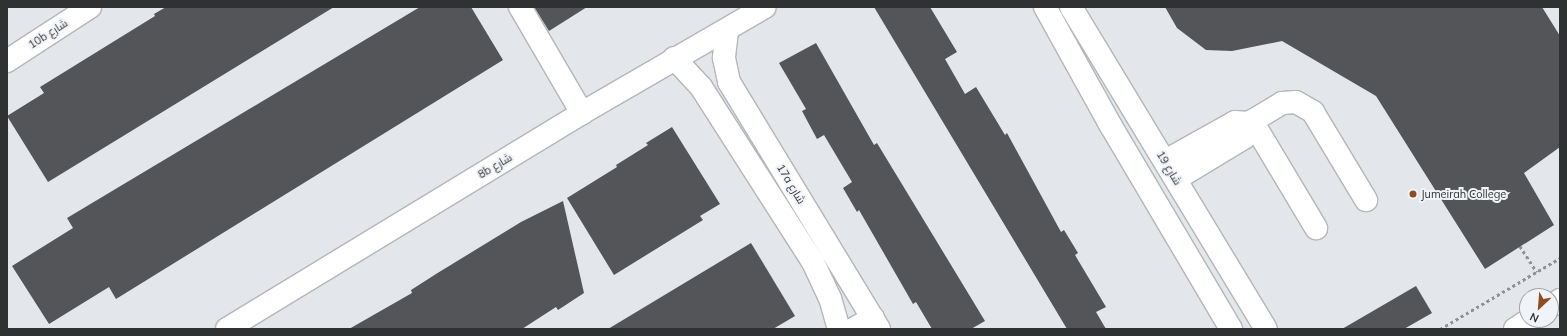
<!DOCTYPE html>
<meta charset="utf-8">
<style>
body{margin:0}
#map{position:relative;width:1567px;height:336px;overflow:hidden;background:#e3e6ea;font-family:Mulish,Cairo,sans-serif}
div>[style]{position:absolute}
.building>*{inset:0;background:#535559}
.path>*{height:2.5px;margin-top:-1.25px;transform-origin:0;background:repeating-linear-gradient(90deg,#8e9093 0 3px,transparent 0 6px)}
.roads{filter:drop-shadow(1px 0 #b3b6ba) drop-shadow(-1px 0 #b3b6ba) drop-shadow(0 1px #b3b6ba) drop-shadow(0 -1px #b3b6ba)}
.minor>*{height:22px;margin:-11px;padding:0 11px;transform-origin:11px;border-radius:11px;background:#fff}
.dots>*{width:11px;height:11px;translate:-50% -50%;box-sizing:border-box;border:2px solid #f0f3f8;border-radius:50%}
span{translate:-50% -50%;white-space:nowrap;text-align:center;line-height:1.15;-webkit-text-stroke:4px #f0f3f8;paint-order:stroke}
.street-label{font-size:11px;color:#303132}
.poi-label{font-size:11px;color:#303132}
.left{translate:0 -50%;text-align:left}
.frame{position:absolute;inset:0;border:8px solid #303132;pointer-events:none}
.north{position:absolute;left:1519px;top:288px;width:40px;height:40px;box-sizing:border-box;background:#f0f3f8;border:1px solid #a3a5a9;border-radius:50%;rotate:206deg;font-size:11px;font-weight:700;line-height:16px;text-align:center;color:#303132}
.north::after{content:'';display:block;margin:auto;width:14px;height:18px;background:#904c1e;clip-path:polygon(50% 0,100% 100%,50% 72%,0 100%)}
</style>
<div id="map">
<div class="building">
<i style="clip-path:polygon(166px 7px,334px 7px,48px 182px,7px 116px,44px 93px,40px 87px,155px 16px,154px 14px)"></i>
<i style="clip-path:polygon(420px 7px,471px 7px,503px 60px,116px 299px,109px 287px,49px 324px,12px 266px,73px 228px,67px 218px)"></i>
<i style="clip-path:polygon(534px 7px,587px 7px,549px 31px)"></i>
<i style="clip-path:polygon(874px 7px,930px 7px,957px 52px,945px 59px,965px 94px,976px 87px,1005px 135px,1007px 133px,1061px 232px,1064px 230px,1078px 253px,1075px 255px,1106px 307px,1096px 312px,1106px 329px,1067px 329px)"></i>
<i style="clip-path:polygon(1165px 7px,1542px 7px,1560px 36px,1560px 147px,1524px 173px,1554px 225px,1485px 269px,1376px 96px,1282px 41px,1232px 51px,1206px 50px,1177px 28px)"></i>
<i style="clip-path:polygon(816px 43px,874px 145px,877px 143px,985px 321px,971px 329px,932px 329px,916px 302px,913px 304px,859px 210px,857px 212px,843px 188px,852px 182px,824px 135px,817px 139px,802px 111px,806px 109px,779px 63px)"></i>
<i style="clip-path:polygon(672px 127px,720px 204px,700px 216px,703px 220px,614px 275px,567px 198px,617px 167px,616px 165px,648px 145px,646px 143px)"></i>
<i style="clip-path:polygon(563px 201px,584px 293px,558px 310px,556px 307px,522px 329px,349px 329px,412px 293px,411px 290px,436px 274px,521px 222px)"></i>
<i style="clip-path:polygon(751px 243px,795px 316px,773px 329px,608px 329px)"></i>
<i style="clip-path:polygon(1416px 286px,1432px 313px,1404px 329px,1342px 329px)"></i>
</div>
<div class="path">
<i style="left:1520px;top:246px;width:31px;rotate:57deg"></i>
<i style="left:1440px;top:329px;width:139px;rotate:-30.6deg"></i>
</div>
<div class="roads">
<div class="minor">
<i style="left:520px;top:7px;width:123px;rotate:59.7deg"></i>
<i style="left:1045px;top:7px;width:136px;rotate:61deg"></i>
<i style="left:1111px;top:126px;width:236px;rotate:59.4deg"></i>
<i style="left:1071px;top:7px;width:376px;rotate:58.8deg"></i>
<i style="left:727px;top:32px;width:26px;rotate:97deg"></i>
<i style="left:724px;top:58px;width:25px;rotate:78deg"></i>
<i style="left:729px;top:82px;width:289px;rotate:58.7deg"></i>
<i style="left:674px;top:58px;width:40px;rotate:47deg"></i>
<i style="left:701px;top:87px;width:208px;rotate:57.4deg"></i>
<i style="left:813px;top:262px;width:40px;rotate:65deg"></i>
<i style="left:830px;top:298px;width:32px;rotate:74deg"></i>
<i style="left:7px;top:61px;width:99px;rotate:-33deg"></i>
<i style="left:1252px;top:121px;width:125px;rotate:59.1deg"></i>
<i style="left:1165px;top:161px;width:80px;rotate:-29.1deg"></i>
<i style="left:1235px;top:122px;width:14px;rotate:4deg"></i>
<i style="left:1249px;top:123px;width:39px;rotate:-31deg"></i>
<i style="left:1282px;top:103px;width:14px;rotate:-4deg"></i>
<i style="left:1296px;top:102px;width:20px;rotate:30deg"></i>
<i style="left:1313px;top:112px;width:103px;rotate:58.9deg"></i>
<i style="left:1176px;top:179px;width:79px;rotate:-31.1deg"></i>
<i style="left:1244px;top:138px;width:16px;rotate:-72deg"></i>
<i style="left:1551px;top:306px;width:11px;rotate:-34deg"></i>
<i style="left:227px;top:329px;width:416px;rotate:-31.3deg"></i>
<i style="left:582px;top:113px;width:211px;rotate:-30.1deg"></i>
<i style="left:853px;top:329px;width:23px;rotate:-29deg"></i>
<i style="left:1515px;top:329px;width:17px;rotate:-33deg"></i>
</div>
</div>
<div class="dots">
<i style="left:1413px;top:194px;background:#904c1e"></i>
</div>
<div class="street-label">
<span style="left:48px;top:34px;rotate:-33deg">10b شارع</span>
<span style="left:495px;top:166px;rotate:-31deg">8b شارع</span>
<span style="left:1169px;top:168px;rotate:59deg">شارع 19</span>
<span style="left:791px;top:184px;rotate:59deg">17a شارع</span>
</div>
<div class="poi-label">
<span class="left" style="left:1421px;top:194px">Jumeirah College</span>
</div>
<div class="frame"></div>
<div class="north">N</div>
</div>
